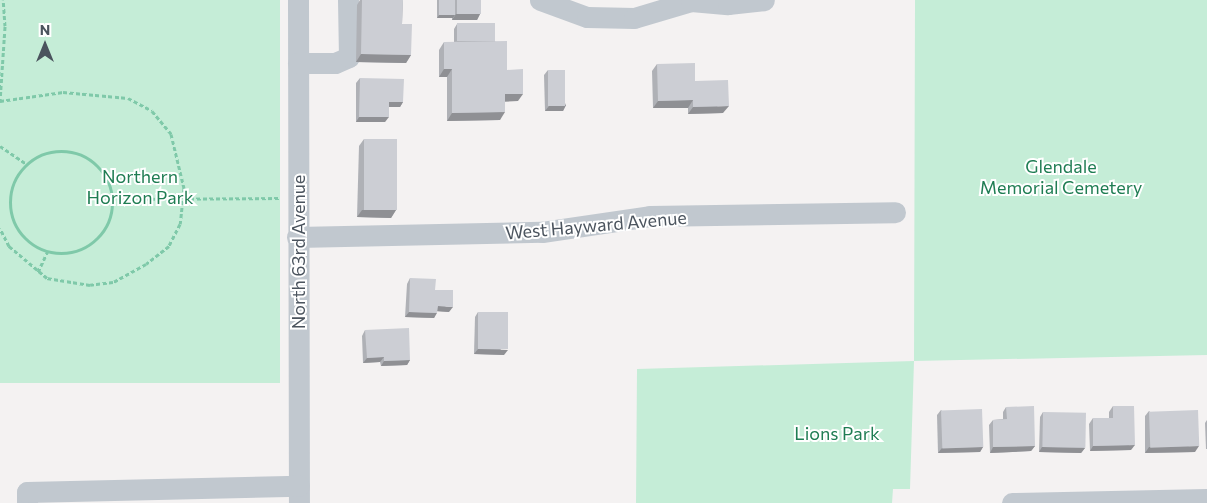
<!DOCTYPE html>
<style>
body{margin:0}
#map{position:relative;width:1207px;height:503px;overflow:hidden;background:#f4f2f2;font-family:Commissioner,sans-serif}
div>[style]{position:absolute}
.green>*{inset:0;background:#c5edd7;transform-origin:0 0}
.path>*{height:3px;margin-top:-1.5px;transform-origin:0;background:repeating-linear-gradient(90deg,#7fc9a9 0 4px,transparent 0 6.5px)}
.path>.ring{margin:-1.5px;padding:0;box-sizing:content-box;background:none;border:3px solid #7fc9a9;border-radius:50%}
.minor>*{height:21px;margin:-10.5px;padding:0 10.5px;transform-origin:10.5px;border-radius:10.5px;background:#c1c8cf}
.wall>*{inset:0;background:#afb1b6}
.shaded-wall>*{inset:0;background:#8f9094}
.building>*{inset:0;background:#ccced4;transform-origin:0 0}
span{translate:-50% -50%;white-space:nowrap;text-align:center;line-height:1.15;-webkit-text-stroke:4px #fff;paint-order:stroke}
.park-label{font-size:18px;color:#1f7d53}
.street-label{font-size:18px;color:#4b545e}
.north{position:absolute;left:20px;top:20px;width:50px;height:50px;-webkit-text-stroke:4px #fff;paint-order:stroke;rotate:0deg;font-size:14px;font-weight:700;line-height:20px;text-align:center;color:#4b545e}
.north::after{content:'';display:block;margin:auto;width:18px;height:22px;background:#4b545e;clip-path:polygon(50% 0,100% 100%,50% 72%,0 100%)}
</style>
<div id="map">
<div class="green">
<i style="left:0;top:0;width:280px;height:383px"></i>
<i style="clip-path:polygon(915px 0,1207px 0,1207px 355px,914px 361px,910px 489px,893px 489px,892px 503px,636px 503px,637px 369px,914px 361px)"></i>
</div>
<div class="path">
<i style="left:0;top:101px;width:64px;rotate:-8.1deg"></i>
<i style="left:63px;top:92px;width:65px;rotate:5.3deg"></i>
<i style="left:128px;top:98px;width:27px;rotate:28deg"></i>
<i style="left:152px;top:111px;width:30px;rotate:50deg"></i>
<i style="left:171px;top:134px;width:56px;rotate:76.5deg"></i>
<i style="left:184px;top:188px;width:36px;rotate:96deg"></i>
<i style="left:180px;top:224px;width:25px;rotate:117deg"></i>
<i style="left:169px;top:246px;width:29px;rotate:142deg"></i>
<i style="left:146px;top:264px;width:38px;rotate:151deg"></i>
<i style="left:113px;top:282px;width:23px;rotate:173deg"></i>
<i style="left:90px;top:285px;width:44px;rotate:-170.8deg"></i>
<i style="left:47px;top:278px;width:50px;rotate:-139.9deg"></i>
<i style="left:9px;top:246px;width:20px;rotate:-117deg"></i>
<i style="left:0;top:102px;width:76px;rotate:-86.2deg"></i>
<i style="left:5px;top:26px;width:26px;rotate:-94deg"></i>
<i style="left:0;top:146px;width:32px;rotate:34deg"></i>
<i class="ring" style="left:10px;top:151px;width:99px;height:99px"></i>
<i style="left:112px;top:199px;width:168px;rotate:-0.3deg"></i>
<i style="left:38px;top:272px;width:23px;rotate:-65deg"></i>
</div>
<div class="minor">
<i style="left:298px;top:0;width:503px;rotate:89.89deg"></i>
<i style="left:540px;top:0;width:50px;rotate:19.9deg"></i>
<i style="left:587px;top:17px;width:47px;rotate:1.2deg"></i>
<i style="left:634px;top:18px;width:59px;rotate:-16.6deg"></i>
<i style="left:691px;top:1px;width:37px;rotate:5deg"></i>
<i style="left:728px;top:4px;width:36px;rotate:-6deg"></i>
<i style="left:298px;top:63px;width:37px"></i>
<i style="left:335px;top:63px;width:15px;rotate:-23deg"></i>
<i style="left:349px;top:57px;width:57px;rotate:-91deg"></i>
<i style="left:297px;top:237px;width:245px;rotate:-1.2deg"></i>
<i style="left:542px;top:232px;width:109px;rotate:-8.4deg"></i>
<i style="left:650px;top:216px;width:245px;rotate:-0.9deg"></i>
<i style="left:27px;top:503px;width:11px;rotate:-90deg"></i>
<i style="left:27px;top:492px;width:272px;rotate:-1.3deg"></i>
<i style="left:1012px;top:503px;width:195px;rotate:-1.2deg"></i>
</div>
<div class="wall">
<i style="clip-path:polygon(360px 0,403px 0,402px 24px,411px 55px,406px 63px,356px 62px,357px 5px)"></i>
<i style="clip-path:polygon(437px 0,481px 0,480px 14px,477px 20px,452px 20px,452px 18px,437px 18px)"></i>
<i style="clip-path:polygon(457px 24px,495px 41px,507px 70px,518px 101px,505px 101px,500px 120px,447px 121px,447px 77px,439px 77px,439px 50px,444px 42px,454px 42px,454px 29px)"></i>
<i style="clip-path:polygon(657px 64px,695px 81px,723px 113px,688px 114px,688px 108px,653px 108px,652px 71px)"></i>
<i style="clip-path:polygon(548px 70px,566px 105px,563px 111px,545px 111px,544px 75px)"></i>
<i style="clip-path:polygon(360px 78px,403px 102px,400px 107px,389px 107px,385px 122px,356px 122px,356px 83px)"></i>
<i style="clip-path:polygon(364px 139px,396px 210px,391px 218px,357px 217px,359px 146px)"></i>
<i style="clip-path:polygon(410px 278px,435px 290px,449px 312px,437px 311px,434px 318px,405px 317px,407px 284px)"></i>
<i style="clip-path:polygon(478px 312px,504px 355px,474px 354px,475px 317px)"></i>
<i style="clip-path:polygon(365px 330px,410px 360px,407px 365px,381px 366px,380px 362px,363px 363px,362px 336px)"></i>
<i style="clip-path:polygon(1113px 406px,1131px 450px,1090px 451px,1089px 424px,1093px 418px,1109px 418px,1109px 412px)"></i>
<i style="clip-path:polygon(1006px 407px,1035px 446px,1031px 451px,990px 453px,989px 425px,993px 420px,1003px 419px,1003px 412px)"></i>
<i style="clip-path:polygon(941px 410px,983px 447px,980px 452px,938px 453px,937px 415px)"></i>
<i style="clip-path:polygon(1149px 411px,1195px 452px,1145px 453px,1145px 416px)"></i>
<i style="clip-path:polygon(1043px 412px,1085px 448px,1081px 453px,1039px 452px,1040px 417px)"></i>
<i style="clip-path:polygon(1207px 420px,1207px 449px,1206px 449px,1205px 423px)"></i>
</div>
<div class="shaded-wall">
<i style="clip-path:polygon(456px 14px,480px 14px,477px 20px,452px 20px)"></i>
<i style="clip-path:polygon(439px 15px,455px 15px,453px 18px,437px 18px)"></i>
<i style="clip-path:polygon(361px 54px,411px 55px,406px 63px,356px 62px)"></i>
<i style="clip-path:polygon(444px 69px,452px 69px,447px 77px,439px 77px)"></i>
<i style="clip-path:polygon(505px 94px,523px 94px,518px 101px,499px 102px)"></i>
<i style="clip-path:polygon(693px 100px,688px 108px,653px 108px,658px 101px)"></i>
<i style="clip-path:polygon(389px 102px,403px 102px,400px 107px,385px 107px)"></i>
<i style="clip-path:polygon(566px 105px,563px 111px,545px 111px,549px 106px)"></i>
<i style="clip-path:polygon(729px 106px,723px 113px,688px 114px,693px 107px)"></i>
<i style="clip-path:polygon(505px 112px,500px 120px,447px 121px,452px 113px)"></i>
<i style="clip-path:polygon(359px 117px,389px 117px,385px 122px,356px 122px)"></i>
<i style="clip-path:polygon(362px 210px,396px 210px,391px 218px,357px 217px)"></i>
<i style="clip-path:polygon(438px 306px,453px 307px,449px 312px,434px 311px)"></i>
<i style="clip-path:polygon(409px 312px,437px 313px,434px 318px,405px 317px)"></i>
<i style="clip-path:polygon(478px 349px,508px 350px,504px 355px,474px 354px)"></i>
<i style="clip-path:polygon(384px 357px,380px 362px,363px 363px,367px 358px)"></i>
<i style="clip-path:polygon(410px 360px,407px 365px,381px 366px,384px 361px)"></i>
<i style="clip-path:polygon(1135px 445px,1131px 450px,1090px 451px,1093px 446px)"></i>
<i style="clip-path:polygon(1035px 446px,1031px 451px,990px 453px,993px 447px)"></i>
<i style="clip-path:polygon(1199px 446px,1195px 452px,1145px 453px,1149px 447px)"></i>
<i style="clip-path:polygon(983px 447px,980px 452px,938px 453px,942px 448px)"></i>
<i style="clip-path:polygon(1042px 447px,1085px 448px,1081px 453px,1039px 452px)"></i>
</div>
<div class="building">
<i style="clip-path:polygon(362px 0,403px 0,402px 24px,412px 24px,411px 55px,361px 54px)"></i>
<i style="left:439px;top:0;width:16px;height:15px"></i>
<i style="left:457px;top:0;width:24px;height:14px"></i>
<i style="left:495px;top:23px;width:18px;height:38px;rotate:90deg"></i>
<i style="clip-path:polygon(507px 41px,507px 70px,523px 69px,523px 94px,505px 94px,505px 112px,452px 113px,452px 69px,444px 69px,444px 42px)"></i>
<i style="clip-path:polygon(695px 63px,695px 81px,728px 80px,729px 106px,693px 107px,693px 100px,658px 101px,657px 64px)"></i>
<i style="left:548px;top:70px;width:17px;height:36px"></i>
<i style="clip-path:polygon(360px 78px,404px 79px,403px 102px,389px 102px,389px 117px,359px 117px)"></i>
<i style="left:364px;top:139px;width:33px;height:71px"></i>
<i style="clip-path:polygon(410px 278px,436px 279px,435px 290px,453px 290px,453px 307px,438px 306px,437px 313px,409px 312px)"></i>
<i style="left:478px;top:312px;width:30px;height:37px"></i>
<i style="clip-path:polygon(409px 328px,410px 360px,384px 361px,384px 357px,367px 358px,365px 330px)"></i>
<i style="clip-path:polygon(1034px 406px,1035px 446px,993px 447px,993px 420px,1007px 419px,1006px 407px)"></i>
<i style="clip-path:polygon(1113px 406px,1134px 406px,1135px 445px,1093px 446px,1093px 418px,1113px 418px)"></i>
<i style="left:982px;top:409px;width:38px;height:41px;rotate:88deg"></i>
<i style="left:1198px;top:410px;width:36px;height:49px;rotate:88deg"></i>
<i style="left:1043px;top:412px;width:43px;height:35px;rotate:1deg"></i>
</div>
<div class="park-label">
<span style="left:1061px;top:177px">Glendale<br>Memorial Cemetery</span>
<span style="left:140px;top:187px">Northern<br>Horizon Park</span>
<span style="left:837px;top:433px">Lions Park</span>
</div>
<div class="street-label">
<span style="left:596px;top:225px;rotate:-5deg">West Hayward Avenue</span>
<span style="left:298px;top:252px;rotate:-90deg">North 63rd Avenue</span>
</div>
<div class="north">N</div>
</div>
